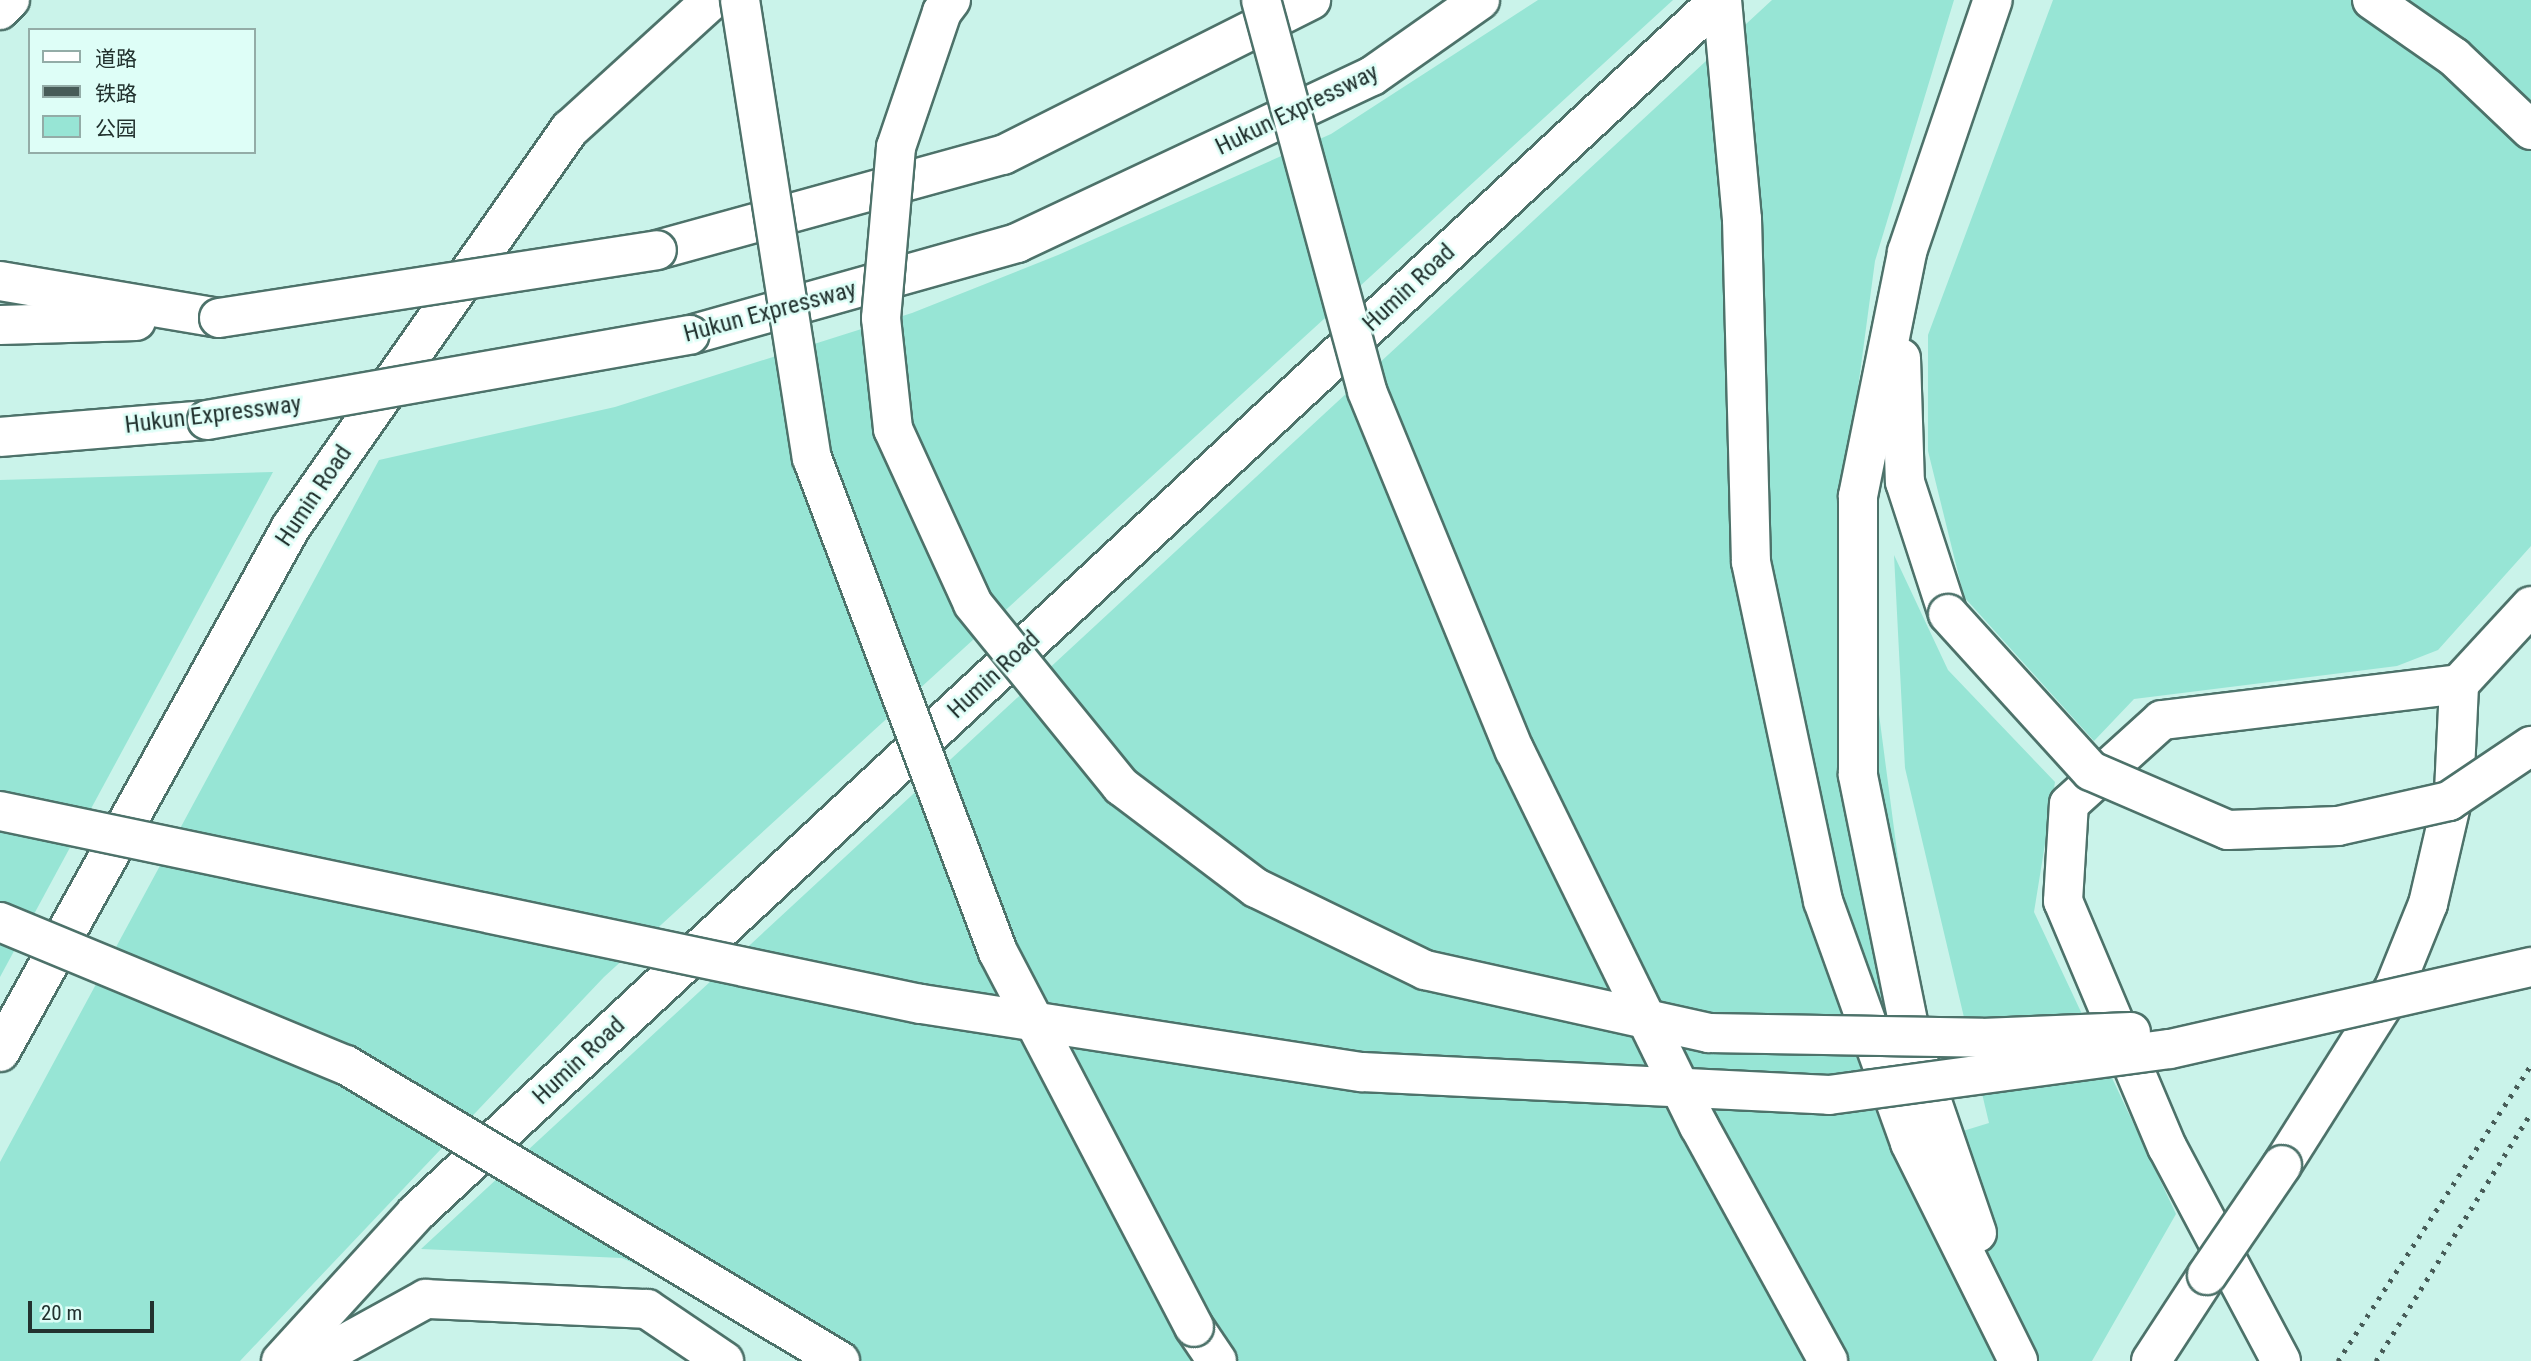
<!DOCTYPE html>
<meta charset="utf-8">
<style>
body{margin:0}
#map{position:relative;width:2531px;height:1361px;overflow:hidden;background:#caf3ea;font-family:"Roboto Condensed","Noto Sans SC",sans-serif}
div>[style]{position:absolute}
.green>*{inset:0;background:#97e5d5}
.roads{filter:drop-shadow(2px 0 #4d726a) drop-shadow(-2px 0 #4d726a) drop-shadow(0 2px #4d726a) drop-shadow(0 -2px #4d726a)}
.street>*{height:38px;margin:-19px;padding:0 19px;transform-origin:19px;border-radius:19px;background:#fff}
.highway>*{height:38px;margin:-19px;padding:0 19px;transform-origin:19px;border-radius:19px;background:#fff}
.rail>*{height:5px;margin-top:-2.5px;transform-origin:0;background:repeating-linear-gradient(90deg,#475c58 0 3.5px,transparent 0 10.5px)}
.bridges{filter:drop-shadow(2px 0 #4d726a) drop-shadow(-2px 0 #4d726a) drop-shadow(0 2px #4d726a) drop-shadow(0 -2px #4d726a)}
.street-bridge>*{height:38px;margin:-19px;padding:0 19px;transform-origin:19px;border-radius:19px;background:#fff}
.highway-bridge>*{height:38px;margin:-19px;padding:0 19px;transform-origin:19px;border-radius:19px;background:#fff}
span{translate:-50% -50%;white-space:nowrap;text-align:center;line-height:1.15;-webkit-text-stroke:5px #defef7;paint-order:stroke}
.street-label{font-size:24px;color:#22322f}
.legend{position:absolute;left:28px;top:28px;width:228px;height:126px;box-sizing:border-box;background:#defef7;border:2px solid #93aca7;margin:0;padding:9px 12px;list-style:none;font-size:21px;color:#22322f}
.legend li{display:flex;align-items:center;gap:14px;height:35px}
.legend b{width:35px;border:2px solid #93aca7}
.scale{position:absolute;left:28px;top:1301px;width:126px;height:32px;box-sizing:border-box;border:4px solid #22322f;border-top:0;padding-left:9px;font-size:21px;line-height:24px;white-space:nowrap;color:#22322f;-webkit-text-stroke:5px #defef7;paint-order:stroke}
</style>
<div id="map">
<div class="green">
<i style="clip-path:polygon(1538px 0,1673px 0,604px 977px,240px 1361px,0 1361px,0 1162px,379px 460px,615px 407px,912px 313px,1058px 255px,1331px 134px)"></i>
<i style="clip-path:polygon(1772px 0,1954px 0,1875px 261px,1847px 470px,1917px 1004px,1963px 1131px,1989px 1123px,1905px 768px,1894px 555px,1948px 670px,2055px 782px,2034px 912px,2176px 1214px,2092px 1361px,853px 1361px,622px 1258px,421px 1249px)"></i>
<i style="clip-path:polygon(2053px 0,2531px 0,2531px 546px,2438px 650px,2397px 666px,2134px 699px,2094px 741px,1964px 597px,1928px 451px,1928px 335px)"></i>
<i style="clip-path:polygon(273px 472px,0 977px,0 480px)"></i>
</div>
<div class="roads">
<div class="street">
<i style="left:2282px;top:1165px;width:209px;rotate:-57.7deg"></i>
<i style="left:2394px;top:988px;width:91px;rotate:-68deg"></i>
<i style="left:2428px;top:904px;width:115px;rotate:-76.9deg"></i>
<i style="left:2454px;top:792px;width:108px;rotate:-87.3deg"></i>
<i style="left:2459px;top:684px;width:106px;rotate:-47.3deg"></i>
<i style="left:313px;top:1361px;width:129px;rotate:-28.8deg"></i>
<i style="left:426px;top:1299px;width:221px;rotate:2.6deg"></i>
<i style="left:647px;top:1309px;width:93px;rotate:34deg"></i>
<i style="left:2151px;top:1361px;width:103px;rotate:-56.9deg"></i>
<i style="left:2281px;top:1361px;width:242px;rotate:-118deg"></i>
<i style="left:2167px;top:1147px;width:267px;rotate:-112.9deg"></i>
<i style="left:2063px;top:901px;width:97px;rotate:-86.5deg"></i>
<i style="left:2069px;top:804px;width:125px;rotate:-42.1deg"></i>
<i style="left:2162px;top:720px;width:299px;rotate:-6.9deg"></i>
</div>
<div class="highway">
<i style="left:1722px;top:0;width:220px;rotate:84.8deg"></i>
<i style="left:1742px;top:219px;width:343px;rotate:88.5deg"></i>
<i style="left:1751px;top:562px;width:347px;rotate:78deg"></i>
<i style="left:1823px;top:901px;width:257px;rotate:70.2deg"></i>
<i style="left:1910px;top:1143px;width:243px;rotate:63.6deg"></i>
<i style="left:2372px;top:0;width:100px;rotate:34.8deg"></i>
<i style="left:2454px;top:57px;width:106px;rotate:43.5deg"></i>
<i style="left:0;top:10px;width:14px;rotate:-45deg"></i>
<i style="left:657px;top:250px;width:359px;rotate:-15.4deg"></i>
<i style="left:1003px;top:155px;width:345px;rotate:-26.7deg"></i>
<i style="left:0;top:281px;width:222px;rotate:9.6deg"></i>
<i style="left:0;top:325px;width:136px;rotate:-1.7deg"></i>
<i style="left:690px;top:335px;width:340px;rotate:-15.7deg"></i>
<i style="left:1017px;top:243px;width:392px;rotate:-25.2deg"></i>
<i style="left:1372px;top:76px;width:132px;rotate:-35.1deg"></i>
<i style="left:1901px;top:358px;width:124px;rotate:88.2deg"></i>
<i style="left:1905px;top:482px;width:139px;rotate:72deg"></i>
<i style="left:0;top:437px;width:208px;rotate:-4.7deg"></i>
<i style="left:0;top:1052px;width:600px;rotate:-61deg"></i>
<i style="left:291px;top:527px;width:486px;rotate:-55deg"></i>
<i style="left:570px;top:129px;width:192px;rotate:-42.3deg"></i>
<i style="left:1977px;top:1233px;width:198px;rotate:-108.9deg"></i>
<i style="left:1913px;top:1046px;width:277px;rotate:-101.5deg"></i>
<i style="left:1858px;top:775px;width:279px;rotate:-90deg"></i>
<i style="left:1858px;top:496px;width:249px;rotate:-78.6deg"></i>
<i style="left:1907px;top:252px;width:266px;rotate:-71.2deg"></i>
<i style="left:1194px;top:1327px;width:41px;rotate:55.9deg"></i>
<i style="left:281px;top:1361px;width:200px;rotate:-47.6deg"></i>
<i style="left:416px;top:1213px;width:1780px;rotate:-42.95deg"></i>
</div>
</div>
<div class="rail">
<i style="left:2338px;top:1361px;width:353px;rotate:-56.9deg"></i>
<i style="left:2376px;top:1361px;width:292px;rotate:-58deg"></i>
</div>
<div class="bridges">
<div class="street-bridge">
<i style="left:2207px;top:1275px;width:133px;rotate:-55.7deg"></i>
</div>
<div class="highway-bridge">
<i style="left:740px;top:0;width:464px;rotate:81.1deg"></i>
<i style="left:812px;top:458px;width:528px;rotate:69.37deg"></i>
<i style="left:998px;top:952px;width:423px;rotate:62.4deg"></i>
<i style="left:951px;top:0;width:15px;rotate:127deg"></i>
<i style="left:942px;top:12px;width:143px;rotate:108.8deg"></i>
<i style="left:896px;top:147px;width:172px;rotate:95deg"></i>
<i style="left:881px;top:318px;width:112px;rotate:83.8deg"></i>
<i style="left:893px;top:429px;width:192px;rotate:65.4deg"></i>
<i style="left:973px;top:604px;width:235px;rotate:50.9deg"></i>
<i style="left:1121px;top:786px;width:169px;rotate:37.1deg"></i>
<i style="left:1256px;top:888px;width:188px;rotate:25.9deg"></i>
<i style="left:1425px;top:970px;width:291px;rotate:12.5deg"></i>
<i style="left:1709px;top:1033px;width:273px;rotate:1deg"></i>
<i style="left:1982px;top:1038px;width:149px;rotate:-2.3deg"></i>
<i style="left:1261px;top:0;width:405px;rotate:74.8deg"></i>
<i style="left:1367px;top:391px;width:389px;rotate:67.7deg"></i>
<i style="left:1515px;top:751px;width:418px;rotate:63.9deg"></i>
<i style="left:1699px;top:1126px;width:268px;rotate:61.2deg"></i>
<i style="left:219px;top:318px;width:443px;rotate:-8.8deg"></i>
<i style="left:207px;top:420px;width:490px;rotate:-10deg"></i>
<i style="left:1948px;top:614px;width:212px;rotate:47.7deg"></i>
<i style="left:2091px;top:771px;width:149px;rotate:23.3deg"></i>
<i style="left:2228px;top:830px;width:110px;rotate:-2.1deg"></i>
<i style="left:2338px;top:826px;width:114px;rotate:-12.7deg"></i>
<i style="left:2449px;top:801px;width:99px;rotate:-33.9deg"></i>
<i style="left:0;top:811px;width:941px;rotate:11.84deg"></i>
<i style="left:921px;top:1004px;width:446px;rotate:8.8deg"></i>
<i style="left:1362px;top:1072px;width:468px;rotate:2.8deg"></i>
<i style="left:1829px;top:1095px;width:344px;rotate:-7.7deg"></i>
<i style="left:2170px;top:1049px;width:370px;rotate:-12.8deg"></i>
<i style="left:0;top:922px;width:374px;rotate:22.5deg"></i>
<i style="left:346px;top:1065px;width:576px;rotate:30.93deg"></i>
</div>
</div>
<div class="street-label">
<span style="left:1297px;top:110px;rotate:-26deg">Hukun Expressway</span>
<span style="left:1409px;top:288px;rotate:-43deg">Humin Road</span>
<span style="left:770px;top:312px;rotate:-15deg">Hukun Expressway</span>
<span style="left:213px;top:415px;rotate:-7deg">Hukun Expressway</span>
<span style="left:314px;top:496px;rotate:-56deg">Humin Road</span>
<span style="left:994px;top:675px;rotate:-43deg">Humin Road</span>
<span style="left:579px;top:1061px;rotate:-43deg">Humin Road</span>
</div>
<ul class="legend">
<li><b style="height:9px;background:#fff"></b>道路</li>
<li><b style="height:9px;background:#475c58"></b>铁路</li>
<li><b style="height:19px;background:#97e5d5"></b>公园</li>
</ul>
<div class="scale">20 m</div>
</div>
